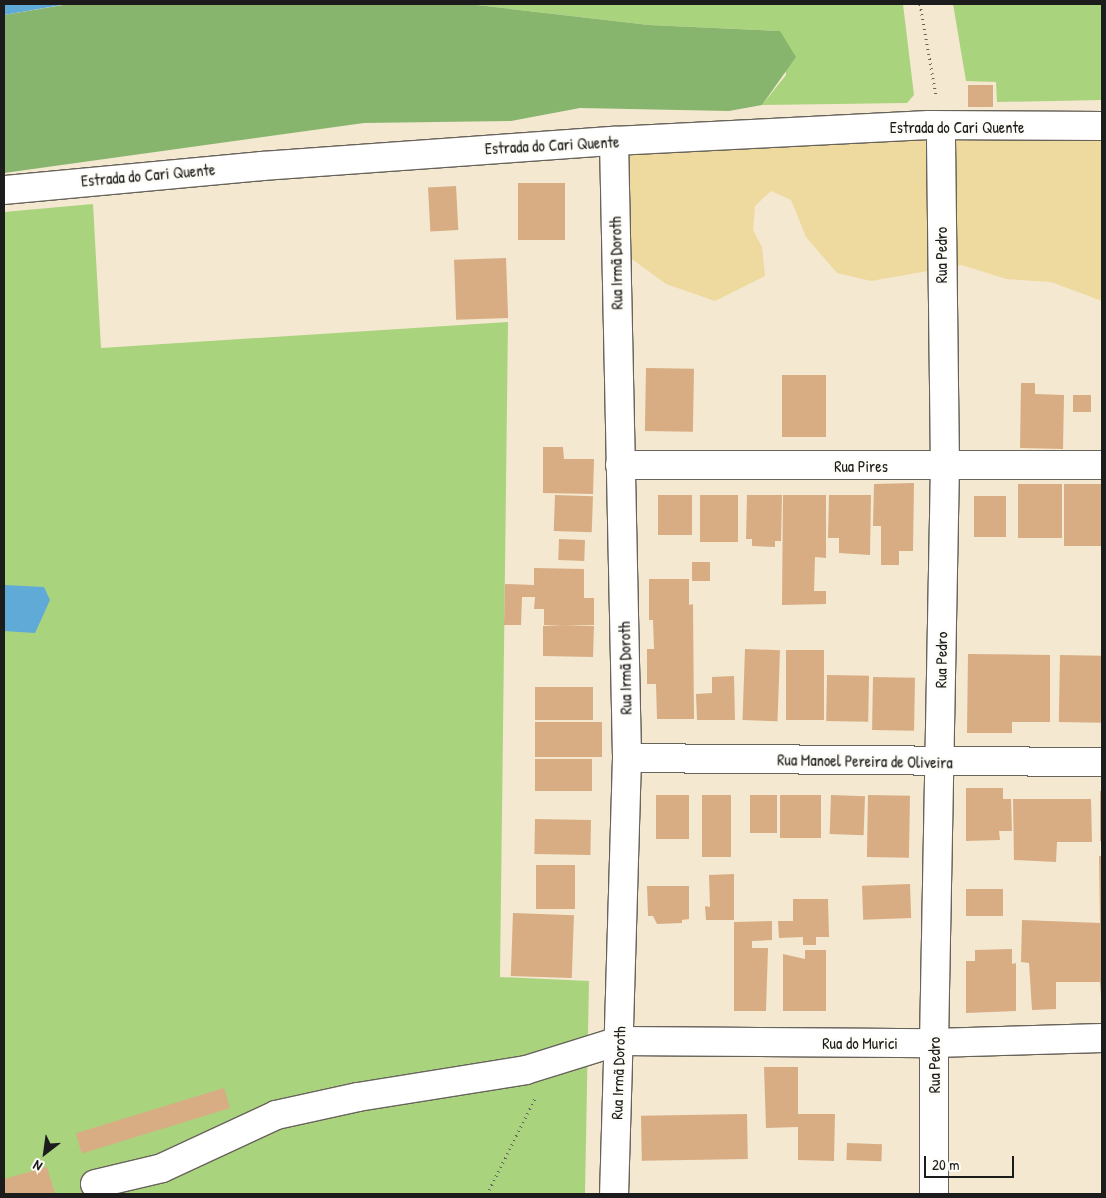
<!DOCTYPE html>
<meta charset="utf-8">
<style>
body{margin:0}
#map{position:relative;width:1106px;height:1198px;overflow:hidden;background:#f4e8d1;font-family:"Patrick Hand",sans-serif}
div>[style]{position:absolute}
.green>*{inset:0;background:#aad37e}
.forest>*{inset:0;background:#87b56d}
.sand>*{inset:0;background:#eeda9e}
.water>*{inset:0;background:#5faad7}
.building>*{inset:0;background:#d8ad83;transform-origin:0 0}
.path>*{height:3px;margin-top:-1.5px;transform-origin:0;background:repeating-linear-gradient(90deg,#68635b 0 1px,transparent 0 5px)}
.roads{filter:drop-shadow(1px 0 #68635b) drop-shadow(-1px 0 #68635b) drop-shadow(0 1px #68635b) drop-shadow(0 -1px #68635b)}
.minor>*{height:28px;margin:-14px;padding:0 14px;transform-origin:14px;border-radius:14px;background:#fff}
span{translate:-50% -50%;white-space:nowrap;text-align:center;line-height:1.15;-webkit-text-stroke:4.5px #fdfcf7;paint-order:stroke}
.street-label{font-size:16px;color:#1c1c1c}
.frame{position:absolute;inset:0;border:5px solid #1c1c1c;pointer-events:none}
.north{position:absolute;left:20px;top:1128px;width:50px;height:50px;-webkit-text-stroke:4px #fdfcf7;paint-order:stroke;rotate:210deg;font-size:14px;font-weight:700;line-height:20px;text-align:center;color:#1c1c1c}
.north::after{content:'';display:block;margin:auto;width:18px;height:22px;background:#1c1c1c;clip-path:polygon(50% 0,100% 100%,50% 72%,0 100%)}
.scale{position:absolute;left:924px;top:1156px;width:90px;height:22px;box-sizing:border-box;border:2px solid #1c1c1c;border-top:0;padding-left:6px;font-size:15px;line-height:18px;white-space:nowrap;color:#1c1c1c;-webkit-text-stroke:4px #fdfcf7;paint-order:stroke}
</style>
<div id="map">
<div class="green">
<i style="clip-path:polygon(468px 4px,903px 4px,914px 95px,907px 103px,762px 105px,786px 75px,780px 31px,649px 25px)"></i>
<i style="clip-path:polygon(953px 4px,1102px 4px,1102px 100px,997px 102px,996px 82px,966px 81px)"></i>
<i style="clip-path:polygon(93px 204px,101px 348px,508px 322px,500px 977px,589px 981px,585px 1194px,4px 1194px,4px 212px)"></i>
</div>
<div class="forest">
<i style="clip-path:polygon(69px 4px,468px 4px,649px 25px,780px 31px,796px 57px,762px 105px,729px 111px,580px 108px,511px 121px,364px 123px,4px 173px,4px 15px)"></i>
</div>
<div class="sand">
<i style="clip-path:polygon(1102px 134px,1102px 301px,1051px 282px,1006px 279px,962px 265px,871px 281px,837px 273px,806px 237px,791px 200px,771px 191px,755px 206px,753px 230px,762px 247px,765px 276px,715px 301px,666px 284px,625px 254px,621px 150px,931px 135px)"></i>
</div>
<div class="water">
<i style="clip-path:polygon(4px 4px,67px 4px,4px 15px)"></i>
<i style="clip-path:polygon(4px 585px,44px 587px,50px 600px,35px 633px,4px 631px)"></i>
</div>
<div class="building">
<i style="left:968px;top:85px;width:25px;height:22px"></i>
<i style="left:518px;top:183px;width:47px;height:57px"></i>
<i style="left:456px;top:186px;width:44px;height:28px;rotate:87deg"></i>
<i style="left:506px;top:258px;width:60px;height:52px;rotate:88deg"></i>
<i style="left:646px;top:368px;width:48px;height:63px;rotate:1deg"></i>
<i style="left:782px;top:375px;width:44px;height:62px"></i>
<i style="clip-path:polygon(1021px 383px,1035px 383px,1035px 394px,1064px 395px,1063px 449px,1020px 448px)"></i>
<i style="left:1073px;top:395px;width:18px;height:17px"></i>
<i style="clip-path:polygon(543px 447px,563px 447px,564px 459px,594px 459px,593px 494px,543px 493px)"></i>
<i style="clip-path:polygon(914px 483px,913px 551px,899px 551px,899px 565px,881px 565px,881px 526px,873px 526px,874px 484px)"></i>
<i style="left:1018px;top:484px;width:44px;height:54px"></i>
<i style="left:1064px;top:484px;width:38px;height:62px"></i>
<i style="left:555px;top:495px;width:38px;height:36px;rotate:2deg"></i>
<i style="left:658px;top:495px;width:34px;height:40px"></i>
<i style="left:700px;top:495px;width:38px;height:47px"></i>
<i style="clip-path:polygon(747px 495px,782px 495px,781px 541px,775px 541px,775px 547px,752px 546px,752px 539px,746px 539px)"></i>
<i style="clip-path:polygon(783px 495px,826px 495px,826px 558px,815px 557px,814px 591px,826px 591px,826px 604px,782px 605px)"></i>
<i style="clip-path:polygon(829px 495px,871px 495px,870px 555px,839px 553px,839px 538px,828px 538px)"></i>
<i style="left:974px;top:496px;width:32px;height:41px"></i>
<i style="left:559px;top:539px;width:26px;height:21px;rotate:2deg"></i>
<i style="left:692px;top:562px;width:18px;height:19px"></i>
<i style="clip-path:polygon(534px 568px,584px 569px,584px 598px,594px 598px,594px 625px,544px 625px,544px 609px,534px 609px,535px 597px,522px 597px,521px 625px,504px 625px,505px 584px,534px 585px)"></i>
<i style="clip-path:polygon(649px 579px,689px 579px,689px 605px,693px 604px,694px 719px,657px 719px,656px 684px,647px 684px,647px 649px,654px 649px,653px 620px,649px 620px)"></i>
<i style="clip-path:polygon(563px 625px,594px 626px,593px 657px,543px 656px,543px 626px)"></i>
<i style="left:745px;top:649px;width:35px;height:71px;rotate:2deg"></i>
<i style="left:786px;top:650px;width:38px;height:70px"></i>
<i style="clip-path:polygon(968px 654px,1050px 655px,1050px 722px,1012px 722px,1012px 733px,967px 733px)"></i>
<i style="left:1060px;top:655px;width:42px;height:67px;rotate:1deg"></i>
<i style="left:827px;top:675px;width:42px;height:46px;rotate:1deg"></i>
<i style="clip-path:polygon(734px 676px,735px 720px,697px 720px,696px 694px,712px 693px,712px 677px)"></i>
<i style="left:873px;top:677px;width:42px;height:53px;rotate:1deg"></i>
<i style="left:535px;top:687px;width:58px;height:33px"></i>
<i style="left:535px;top:722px;width:67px;height:35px"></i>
<i style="left:535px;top:759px;width:57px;height:32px"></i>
<i style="clip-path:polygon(966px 788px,1003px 788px,1003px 799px,1011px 799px,1012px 831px,999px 831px,1000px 840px,966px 841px)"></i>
<i style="left:1100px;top:791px;width:2px;height:50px"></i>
<i style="left:656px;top:795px;width:33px;height:44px"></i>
<i style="left:702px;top:795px;width:29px;height:62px"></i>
<i style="left:750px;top:795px;width:27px;height:38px"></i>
<i style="left:780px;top:795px;width:41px;height:43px"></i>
<i style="left:831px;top:795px;width:34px;height:39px;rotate:2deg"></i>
<i style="left:868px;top:795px;width:42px;height:62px;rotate:1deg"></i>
<i style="clip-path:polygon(1013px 799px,1091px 799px,1092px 842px,1057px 842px,1056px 862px,1014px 860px)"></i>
<i style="left:535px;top:819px;width:56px;height:35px;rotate:1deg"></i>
<i style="clip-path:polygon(1099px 856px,1102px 856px,1102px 1009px,1100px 982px,1056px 982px,1056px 1009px,1032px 1010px,1029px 963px,1021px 962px,1022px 920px,1100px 923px)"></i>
<i style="left:536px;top:865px;width:39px;height:44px"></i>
<i style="clip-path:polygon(734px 874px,734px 920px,706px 920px,705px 906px,710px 907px,709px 875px)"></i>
<i style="left:910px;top:884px;width:34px;height:48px;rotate:88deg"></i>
<i style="clip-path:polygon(647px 886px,689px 886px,689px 919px,682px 920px,682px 923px,657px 924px,653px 916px,648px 916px)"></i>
<i style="left:966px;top:889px;width:37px;height:27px"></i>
<i style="clip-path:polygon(793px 899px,828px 899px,829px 937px,816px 937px,816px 945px,803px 945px,803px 937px,779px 938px,778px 921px,793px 921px)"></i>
<i style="left:513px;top:913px;width:61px;height:63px;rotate:2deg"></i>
<i style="clip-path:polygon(772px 921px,772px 940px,752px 941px,752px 948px,768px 948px,766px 1011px,734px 1011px,734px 922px)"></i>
<i style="clip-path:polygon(1012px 949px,1012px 964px,1016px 963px,1016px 1011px,966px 1013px,966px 961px,975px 961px,975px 950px)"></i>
<i style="clip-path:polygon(805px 950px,826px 950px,826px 1011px,783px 1011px,783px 954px,805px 959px)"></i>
<i style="clip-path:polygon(764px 1067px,798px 1067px,798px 1114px,835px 1114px,834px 1161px,798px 1160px,798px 1127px,766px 1128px)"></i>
<i style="left:224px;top:1088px;width:21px;height:155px;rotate:73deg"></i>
<i style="left:747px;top:1114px;width:45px;height:106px;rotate:89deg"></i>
<i style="left:847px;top:1143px;width:35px;height:17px;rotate:2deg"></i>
<i style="clip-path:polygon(47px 1167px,55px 1194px,4px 1194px,4px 1179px)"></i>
</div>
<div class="path">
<i style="left:920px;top:4px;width:93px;rotate:80.1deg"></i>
<i style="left:487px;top:1194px;width:107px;rotate:-63.4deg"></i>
</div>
<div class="roads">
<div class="minor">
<i style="left:614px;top:141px;width:617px;rotate:88.79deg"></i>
<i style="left:627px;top:758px;width:436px;rotate:91.7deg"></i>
<i style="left:4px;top:190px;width:259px;rotate:-5.3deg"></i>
<i style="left:262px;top:166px;width:353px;rotate:-4.1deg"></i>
<i style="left:614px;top:141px;width:315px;rotate:-2.9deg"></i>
<i style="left:929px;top:125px;width:173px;rotate:0.3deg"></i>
<i style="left:620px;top:465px;width:482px"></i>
<i style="left:627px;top:758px;width:475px;rotate:0.5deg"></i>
<i style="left:95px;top:1184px;width:69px;rotate:-13.4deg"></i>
<i style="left:162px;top:1168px;width:126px;rotate:-24.9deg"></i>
<i style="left:276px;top:1115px;width:84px;rotate:-12.4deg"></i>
<i style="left:358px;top:1097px;width:170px;rotate:-9.1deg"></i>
<i style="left:526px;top:1070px;width:97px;rotate:-17.3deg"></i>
<i style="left:619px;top:1041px;width:315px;rotate:0.4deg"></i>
<i style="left:934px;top:1043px;width:168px;rotate:-1.7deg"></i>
<i style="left:934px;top:1194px;width:151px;rotate:-90deg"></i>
<i style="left:934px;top:1043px;width:576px;rotate:-88.91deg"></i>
<i style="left:945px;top:467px;width:341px;rotate:-90.7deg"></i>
</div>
</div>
<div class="street-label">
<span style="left:957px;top:127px">Estrada do Cari Quente</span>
<span style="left:552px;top:145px;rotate:-3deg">Estrada do Cari Quente</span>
<span style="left:148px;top:175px;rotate:-5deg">Estrada do Cari Quente</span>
<span style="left:941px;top:255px;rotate:-90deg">Rua Pedro</span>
<span style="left:616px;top:263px;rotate:-91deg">Rua Irmã Doroth</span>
<span style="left:861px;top:466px">Rua Pires</span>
<span style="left:941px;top:660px;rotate:-89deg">Rua Pedro</span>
<span style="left:625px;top:668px;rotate:-91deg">Rua Irmã Doroth</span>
<span style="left:865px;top:761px;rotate:1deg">Rua Manoel Pereira de Oliveira</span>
<span style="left:860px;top:1043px">Rua do Murici</span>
<span style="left:934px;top:1065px;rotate:-90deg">Rua Pedro</span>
<span style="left:618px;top:1073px;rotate:-88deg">Rua Irmã Doroth</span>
</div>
<div class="frame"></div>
<div class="north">N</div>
<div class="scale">20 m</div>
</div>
